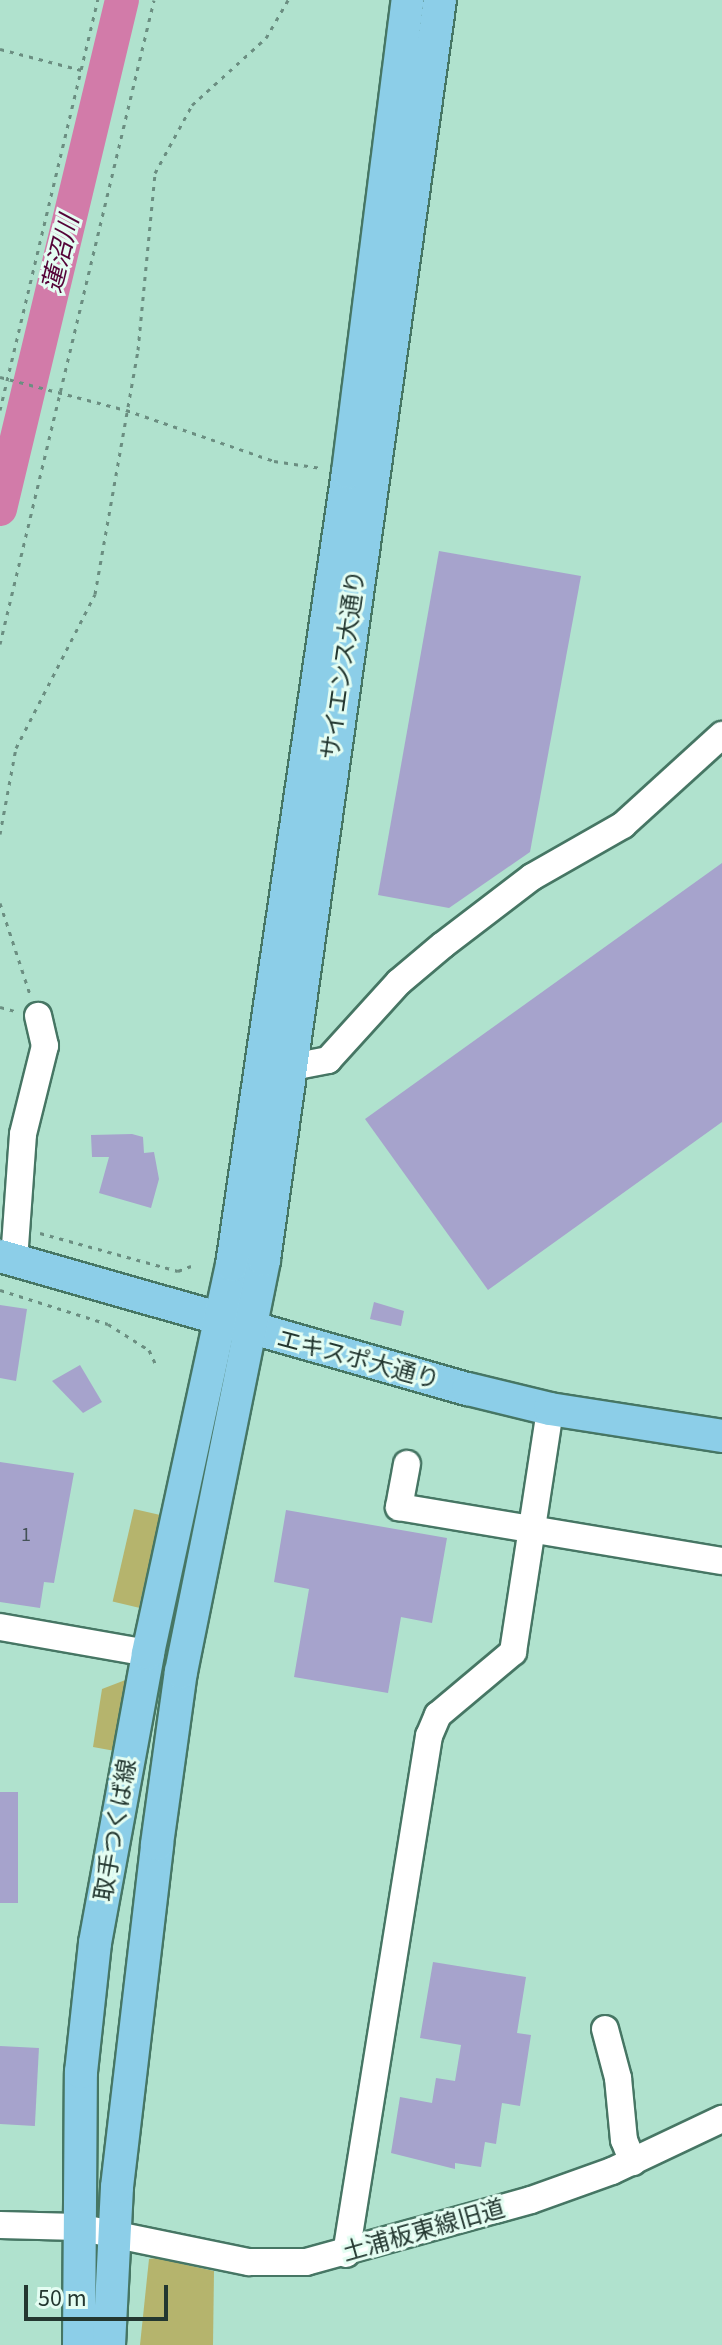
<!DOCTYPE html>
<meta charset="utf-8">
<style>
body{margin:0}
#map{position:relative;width:722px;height:2345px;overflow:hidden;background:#b0e2ce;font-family:"Source Sans 3","Noto Sans JP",sans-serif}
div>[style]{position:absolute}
.green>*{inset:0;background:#b5b46d;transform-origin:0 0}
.river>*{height:34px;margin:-17px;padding:0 17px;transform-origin:17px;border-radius:17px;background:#d27ba9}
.building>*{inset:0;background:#a6a3cc;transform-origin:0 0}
.path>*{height:3px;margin-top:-1.5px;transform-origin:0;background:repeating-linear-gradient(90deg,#6b8e81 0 4px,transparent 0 10px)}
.roads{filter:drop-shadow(2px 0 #467664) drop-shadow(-2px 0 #467664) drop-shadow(0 2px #467664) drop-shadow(0 -2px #467664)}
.minor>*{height:26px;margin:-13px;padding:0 13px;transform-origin:13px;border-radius:13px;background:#fff}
.major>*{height:32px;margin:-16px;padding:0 16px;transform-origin:16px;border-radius:16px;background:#8ccee8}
span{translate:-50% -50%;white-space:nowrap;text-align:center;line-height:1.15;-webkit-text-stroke:6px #e4fdf2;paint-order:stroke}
.number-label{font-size:20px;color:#445257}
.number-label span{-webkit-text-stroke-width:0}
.street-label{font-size:24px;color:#233730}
.water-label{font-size:26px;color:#550338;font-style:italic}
.scale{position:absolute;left:24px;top:2285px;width:144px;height:36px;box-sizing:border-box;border:4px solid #233730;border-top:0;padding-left:10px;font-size:24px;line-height:28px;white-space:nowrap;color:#233730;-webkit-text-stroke:6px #e4fdf2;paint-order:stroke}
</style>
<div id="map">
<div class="green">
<i style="left:134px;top:1509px;width:27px;height:95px;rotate:13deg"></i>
<i style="clip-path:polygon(128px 1679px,115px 1751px,93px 1747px,102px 1689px)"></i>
<i style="clip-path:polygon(156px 2258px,214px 2271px,213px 2345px,140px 2345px,149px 2259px)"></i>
</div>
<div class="river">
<i style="left:0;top:509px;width:523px;rotate:-76.52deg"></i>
</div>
<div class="building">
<i style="clip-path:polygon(439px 551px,581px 576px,530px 852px,449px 908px,378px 895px)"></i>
<i style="clip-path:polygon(722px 863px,722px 1122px,488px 1290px,365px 1119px)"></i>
<i style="clip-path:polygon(132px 1134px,143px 1137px,144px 1153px,154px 1152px,159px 1179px,151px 1208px,99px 1193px,109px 1157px,92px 1157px,91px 1135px)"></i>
<i style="clip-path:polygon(374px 1302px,404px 1311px,401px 1326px,370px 1319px)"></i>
<i style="clip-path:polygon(0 1305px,27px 1309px,16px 1381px,0 1378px)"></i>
<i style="clip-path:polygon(80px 1365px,102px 1402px,83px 1413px,52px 1381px)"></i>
<i style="clip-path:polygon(0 1462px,74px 1473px,54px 1583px,44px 1582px,40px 1608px,0 1602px)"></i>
<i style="clip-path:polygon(286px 1510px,447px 1538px,432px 1623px,401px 1617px,388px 1693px,294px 1677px,309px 1589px,274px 1582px)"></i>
<i style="left:0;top:1792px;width:18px;height:111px"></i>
<i style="clip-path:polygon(433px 1962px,526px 1977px,517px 2033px,531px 2035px,520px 2106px,502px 2103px,496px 2144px,485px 2142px,481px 2167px,455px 2163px,455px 2169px,391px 2153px,400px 2097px,432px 2103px,436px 2078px,455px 2081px,461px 2045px,420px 2038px)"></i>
<i style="left:0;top:2046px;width:39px;height:78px;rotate:3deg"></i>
</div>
<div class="path">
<i style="left:0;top:49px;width:84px;rotate:14.5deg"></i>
<i style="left:0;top:377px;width:130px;rotate:14.7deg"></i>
<i style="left:126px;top:410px;width:157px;rotate:19deg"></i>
<i style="left:274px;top:461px;width:48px;rotate:8.5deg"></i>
<i style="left:0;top:410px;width:422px;rotate:-76.6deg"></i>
<i style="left:0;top:644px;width:662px;rotate:-76.55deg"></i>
<i style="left:0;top:834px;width:87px;rotate:-79.5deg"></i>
<i style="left:16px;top:748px;width:173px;rotate:-62.8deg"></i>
<i style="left:95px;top:594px;width:248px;rotate:-80deg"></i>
<i style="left:138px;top:350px;width:178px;rotate:-84.5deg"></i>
<i style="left:155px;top:173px;width:77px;rotate:-61.4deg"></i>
<i style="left:192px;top:105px;width:100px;rotate:-42.2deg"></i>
<i style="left:266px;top:38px;width:44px;rotate:-59.9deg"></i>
<i style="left:0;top:903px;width:96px;rotate:71.8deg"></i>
<i style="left:0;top:1007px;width:16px;rotate:15deg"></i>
<i style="left:40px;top:1233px;width:143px;rotate:15.4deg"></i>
<i style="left:178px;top:1271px;width:14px;rotate:-21deg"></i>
<i style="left:0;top:1290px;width:113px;rotate:17.5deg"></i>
<i style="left:108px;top:1324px;width:49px;rotate:32.4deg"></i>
<i style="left:149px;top:1350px;width:17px;rotate:65deg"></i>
</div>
<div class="roads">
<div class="minor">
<i style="left:273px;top:1063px;width:19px;rotate:12deg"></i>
<i style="left:292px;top:1067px;width:37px;rotate:-11deg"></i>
<i style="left:328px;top:1060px;width:105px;rotate:-47.7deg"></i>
<i style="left:399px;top:982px;width:57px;rotate:-40.1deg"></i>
<i style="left:443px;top:945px;width:112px;rotate:-37.4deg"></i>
<i style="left:532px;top:877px;width:105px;rotate:-29.7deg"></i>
<i style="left:623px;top:825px;width:134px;rotate:-42.3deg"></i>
<i style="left:14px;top:1260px;width:126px;rotate:-85.9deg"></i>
<i style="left:23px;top:1134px;width:91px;rotate:-76deg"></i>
<i style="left:45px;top:1046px;width:31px;rotate:-103deg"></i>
<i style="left:407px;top:1464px;width:44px;rotate:100.5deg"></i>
<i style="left:399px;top:1507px;width:327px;rotate:9.5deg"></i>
<i style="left:0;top:1627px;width:150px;rotate:10deg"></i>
<i style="left:605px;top:2029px;width:51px;rotate:75.1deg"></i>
<i style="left:618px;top:2078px;width:62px;rotate:84.5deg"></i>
<i style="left:624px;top:2140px;width:24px;rotate:68deg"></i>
<i style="left:0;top:2225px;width:78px;rotate:1.5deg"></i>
<i style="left:78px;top:2227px;width:175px;rotate:11.6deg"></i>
<i style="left:249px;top:2262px;width:57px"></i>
<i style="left:306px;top:2262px;width:233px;rotate:-15.4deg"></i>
<i style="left:531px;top:2200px;width:86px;rotate:-19.7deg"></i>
<i style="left:612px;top:2171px;width:122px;rotate:-25.3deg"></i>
<i style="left:346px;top:2254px;width:525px;rotate:-80.9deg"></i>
<i style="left:429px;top:1736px;width:23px;rotate:-67deg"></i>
<i style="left:438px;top:1715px;width:98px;rotate:-40deg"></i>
<i style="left:513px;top:1652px;width:246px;rotate:-81.3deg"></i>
</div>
<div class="major">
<i style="left:0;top:1256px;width:487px;rotate:15.9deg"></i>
<i style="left:468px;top:1389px;width:84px;rotate:13.7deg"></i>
<i style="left:550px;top:1409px;width:174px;rotate:8.9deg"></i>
<i style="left:79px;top:2345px;width:273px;rotate:-89.6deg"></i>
<i style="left:81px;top:2072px;width:130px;rotate:-83.8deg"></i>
<i style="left:95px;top:1943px;width:295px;rotate:-79.6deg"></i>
<i style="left:148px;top:1653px;width:397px;rotate:-77.8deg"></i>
<i style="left:232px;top:1265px;width:801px;rotate:-81.68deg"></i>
<i style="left:348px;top:472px;width:476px;rotate:-82.8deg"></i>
<i style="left:109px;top:2345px;width:158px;rotate:-87.1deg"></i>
<i style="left:117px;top:2187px;width:345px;rotate:-83.3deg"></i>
<i style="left:157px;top:1844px;width:174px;rotate:-82.1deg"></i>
<i style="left:181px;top:1672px;width:420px;rotate:-78.6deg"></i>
<i style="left:264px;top:1260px;width:1272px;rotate:-82.05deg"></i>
</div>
</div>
<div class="number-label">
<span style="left:26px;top:1535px">1</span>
</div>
<div class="street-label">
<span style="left:344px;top:665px;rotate:-82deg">サイエンス大通り</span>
<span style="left:358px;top:1360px;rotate:15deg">エキスポ大通り</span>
<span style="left:116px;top:1830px;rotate:-80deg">取手つくば線</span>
<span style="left:424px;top:2231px;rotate:-16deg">土浦板東線旧道</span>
</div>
<div class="water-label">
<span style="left:61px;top:254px;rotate:-76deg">蓮沼川</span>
</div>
<div class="scale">50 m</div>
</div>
